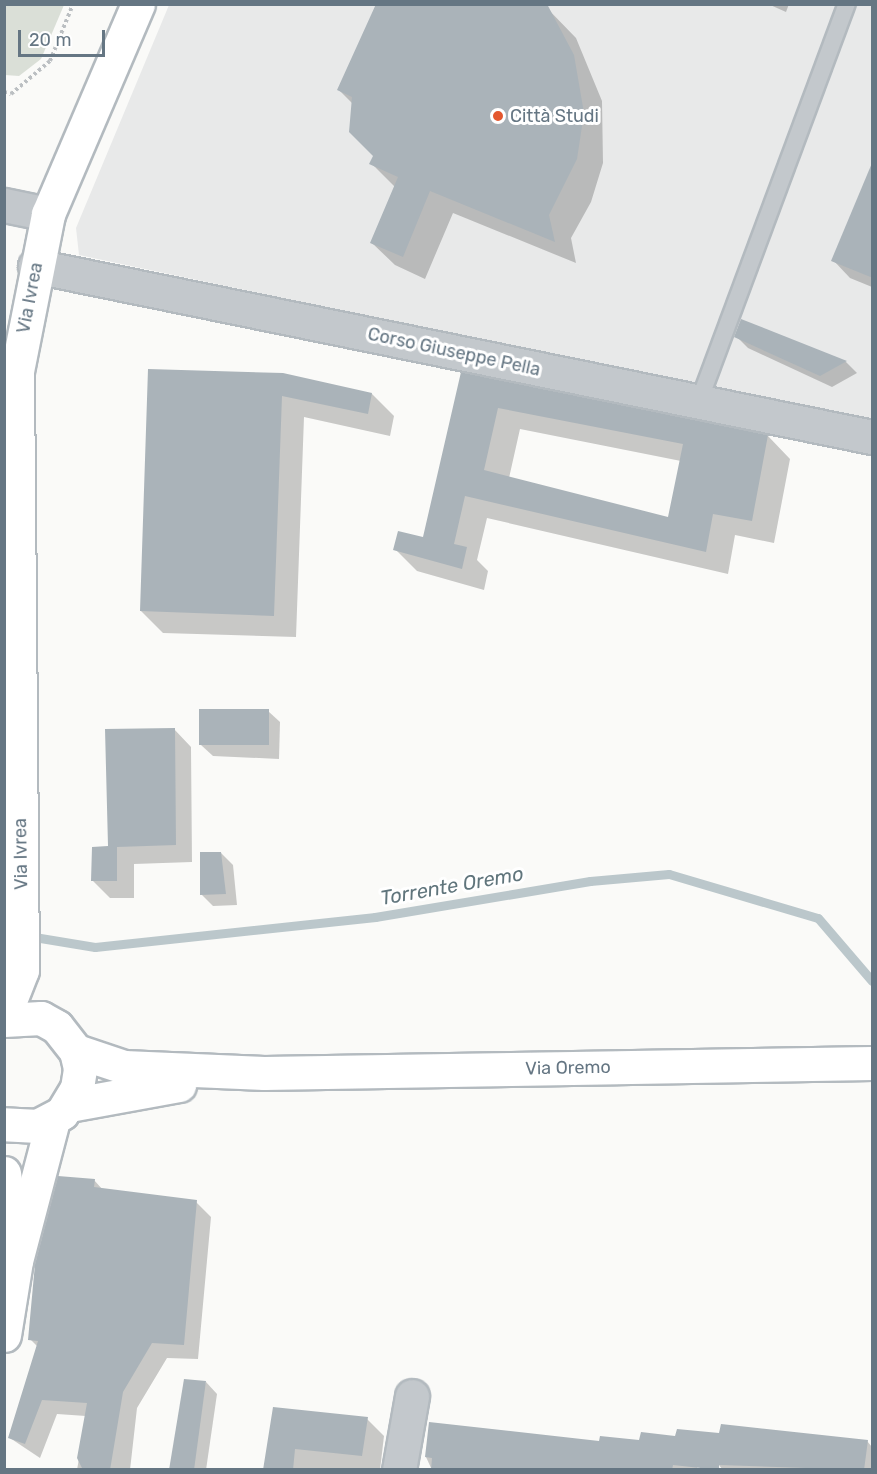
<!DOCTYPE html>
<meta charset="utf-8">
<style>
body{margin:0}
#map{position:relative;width:877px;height:1474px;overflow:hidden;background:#fafaf8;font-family:Rubik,sans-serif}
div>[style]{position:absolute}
.built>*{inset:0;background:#e8e9e9}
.green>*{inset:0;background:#dadfd7}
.shadow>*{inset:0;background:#0003}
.stream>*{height:9px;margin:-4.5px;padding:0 4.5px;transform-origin:4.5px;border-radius:4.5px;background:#bbc7cb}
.building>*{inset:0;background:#aab3b9;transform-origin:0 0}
.path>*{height:4px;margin-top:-2px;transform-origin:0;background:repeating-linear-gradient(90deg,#bbbfc2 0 3px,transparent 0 6px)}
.roads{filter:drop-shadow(2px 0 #b3babf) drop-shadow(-2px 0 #b3babf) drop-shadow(0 2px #b3babf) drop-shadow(0 -2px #b3babf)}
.lane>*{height:16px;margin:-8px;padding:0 8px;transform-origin:8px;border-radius:8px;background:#c3c8cc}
.street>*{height:33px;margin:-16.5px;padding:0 16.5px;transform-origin:16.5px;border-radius:16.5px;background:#c3c8cc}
.secondary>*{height:33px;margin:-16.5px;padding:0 16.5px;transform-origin:16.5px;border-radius:16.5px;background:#fff}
.dots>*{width:16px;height:16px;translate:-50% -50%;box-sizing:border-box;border:3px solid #fff;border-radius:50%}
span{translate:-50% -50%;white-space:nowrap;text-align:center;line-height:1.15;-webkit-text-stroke:6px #fff;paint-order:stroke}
.poi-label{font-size:18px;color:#657683}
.left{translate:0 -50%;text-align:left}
.street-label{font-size:18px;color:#657683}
.water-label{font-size:20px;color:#60757c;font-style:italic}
.frame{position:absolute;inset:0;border:6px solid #657683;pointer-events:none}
.scale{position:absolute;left:18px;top:30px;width:87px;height:27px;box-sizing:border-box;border:3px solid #657683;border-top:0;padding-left:8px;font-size:18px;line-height:21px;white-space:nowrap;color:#657683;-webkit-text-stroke:4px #fff;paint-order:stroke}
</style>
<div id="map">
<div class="built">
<i style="clip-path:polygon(169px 5px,872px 5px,872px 423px,79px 255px,76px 228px)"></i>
</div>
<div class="green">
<i style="clip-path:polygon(4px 5px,64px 5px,41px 59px,19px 76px,5px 75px)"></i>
</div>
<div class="shadow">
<i style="clip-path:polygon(543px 4px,576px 38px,602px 101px,603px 163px,591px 202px,571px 238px,576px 263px,453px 213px,425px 279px,395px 265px,372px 243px,395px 187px,371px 163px,374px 156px,353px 104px,338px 89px)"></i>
<i style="clip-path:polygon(768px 4px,789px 4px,786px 12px)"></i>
<i style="clip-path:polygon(872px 166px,872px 287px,850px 278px,833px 260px)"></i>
<i style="clip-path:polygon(742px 321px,846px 362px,857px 373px,832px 387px,748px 348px,736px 336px)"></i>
<i style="clip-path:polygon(150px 371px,372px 394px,394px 416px,390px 436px,304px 417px,296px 637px,163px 633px,141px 611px)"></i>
<i style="clip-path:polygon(evenodd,462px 374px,768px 436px,790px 459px,774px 543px,735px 535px,728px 574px,487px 518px,477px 560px,488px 571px,484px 590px,417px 571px,395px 549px,425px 539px,462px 374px,520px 429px,681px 461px,669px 519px,509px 478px,520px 429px)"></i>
<i style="clip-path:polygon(268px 711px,280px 722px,279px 759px,213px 756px,201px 745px)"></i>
<i style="clip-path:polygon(174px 729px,191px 747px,192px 862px,134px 864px,134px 898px,110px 898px,93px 881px)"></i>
<i style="clip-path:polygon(221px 853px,233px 865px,237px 905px,213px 906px,201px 894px)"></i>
<i style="clip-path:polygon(94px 1180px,103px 1190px,196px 1202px,211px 1217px,198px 1359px,167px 1358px,137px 1408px,130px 1470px,77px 1470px,86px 1416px,57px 1414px,40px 1458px,10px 1438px,38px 1347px,30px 1339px)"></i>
<i style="clip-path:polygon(206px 1382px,217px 1394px,206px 1470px,171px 1470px)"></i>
<i style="clip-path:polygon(275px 1409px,367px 1419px,384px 1436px,380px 1470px,265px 1470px)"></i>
<i style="clip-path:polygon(867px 1441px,872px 1447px,872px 1470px,723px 1470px,718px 1464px)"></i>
<i style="clip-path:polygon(600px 1443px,698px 1460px,697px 1470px,432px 1470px,426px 1457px)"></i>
</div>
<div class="stream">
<i style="left:4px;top:932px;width:92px;rotate:9.4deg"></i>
<i style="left:95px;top:947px;width:282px;rotate:-6.1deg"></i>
<i style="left:375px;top:917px;width:218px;rotate:-9.5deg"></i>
<i style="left:590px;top:881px;width:79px;rotate:-5.1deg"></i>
<i style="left:669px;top:874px;width:155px;rotate:16.5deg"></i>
<i style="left:818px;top:918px;width:83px;rotate:49.4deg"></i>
</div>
<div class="building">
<i style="clip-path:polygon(376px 4px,547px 4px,574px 55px,584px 113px,577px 159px,549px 215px,555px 242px,430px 191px,403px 257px,370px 243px,398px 177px,369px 164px,373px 156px,349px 132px,352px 97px,337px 90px)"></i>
<i style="clip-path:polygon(872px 163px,873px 163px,873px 278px,831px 261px)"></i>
<i style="clip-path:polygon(741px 319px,847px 361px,820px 376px,734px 337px)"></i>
<i style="clip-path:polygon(148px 369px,283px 373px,372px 393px,368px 414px,282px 396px,274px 616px,140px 611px)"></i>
<i style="clip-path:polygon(evenodd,461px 372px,768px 435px,752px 521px,713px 514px,706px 552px,465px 496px,454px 544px,467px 547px,462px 569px,393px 550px,398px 531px,423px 537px,461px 372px,498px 408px,683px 444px,668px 517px,484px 470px,498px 408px)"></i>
<i style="left:199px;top:709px;width:70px;height:36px"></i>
<i style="clip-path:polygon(175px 728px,176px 845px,117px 847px,117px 881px,91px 881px,92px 847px,108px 846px,105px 729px)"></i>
<i style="clip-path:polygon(200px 852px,221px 852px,226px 894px,200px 895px)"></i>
<i style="clip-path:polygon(58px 1176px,95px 1179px,94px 1187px,197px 1200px,184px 1345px,152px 1343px,123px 1392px,110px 1470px,83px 1470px,77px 1458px,87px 1403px,42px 1400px,25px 1444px,8px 1438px,38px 1341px,28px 1340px,35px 1264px)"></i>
<i style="clip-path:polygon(184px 1379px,206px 1381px,194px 1470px,169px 1470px)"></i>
<i style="clip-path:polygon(273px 1407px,368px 1417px,362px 1456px,295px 1449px,293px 1470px,263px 1470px)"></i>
<i style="clip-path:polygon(429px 1422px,599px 1441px,600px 1436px,639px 1440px,641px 1432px,675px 1436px,677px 1429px,719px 1433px,721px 1424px,868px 1440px,864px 1470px,719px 1465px,719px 1470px,673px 1465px,672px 1470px,431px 1470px,432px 1458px,425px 1457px)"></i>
</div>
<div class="path">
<i style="left:4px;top:92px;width:7px;rotate:16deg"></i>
<i style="left:11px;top:94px;width:51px;rotate:-40.2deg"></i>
<i style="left:50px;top:61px;width:61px;rotate:-68deg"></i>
</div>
<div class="roads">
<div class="lane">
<i style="left:698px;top:404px;width:427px;rotate:-69.6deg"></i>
</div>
<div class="street">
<i style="left:4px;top:205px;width:45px;rotate:11.6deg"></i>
<i style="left:35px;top:266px;width:854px;rotate:11.55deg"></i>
<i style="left:399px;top:1470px;width:75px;rotate:-80deg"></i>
</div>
<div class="secondary">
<i style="left:4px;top:1016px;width:49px;rotate:-68.6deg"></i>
<i style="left:22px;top:970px;width:599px;rotate:-90.48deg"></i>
<i style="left:17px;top:371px;width:160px;rotate:-78.8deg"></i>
<i style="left:48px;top:214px;width:228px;rotate:-66.8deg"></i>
<i style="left:4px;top:1020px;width:37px;rotate:-3deg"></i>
<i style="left:41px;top:1018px;width:18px;rotate:29deg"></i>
<i style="left:57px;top:1027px;width:31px;rotate:52deg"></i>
<i style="left:76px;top:1051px;width:18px;rotate:77deg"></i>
<i style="left:80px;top:1069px;width:19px;rotate:99deg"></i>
<i style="left:77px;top:1088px;width:29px;rotate:121deg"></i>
<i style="left:62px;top:1113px;width:27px;rotate:152deg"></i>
<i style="left:38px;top:1126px;width:34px;rotate:-177deg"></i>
<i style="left:76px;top:1051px;width:51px;rotate:18.4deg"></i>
<i style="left:124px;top:1067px;width:140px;rotate:2.5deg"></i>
<i style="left:264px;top:1073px;width:608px;rotate:-0.94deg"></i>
<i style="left:69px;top:1105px;width:112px;rotate:-10.3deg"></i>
<i style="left:4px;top:1173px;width:73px;rotate:82.1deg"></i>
<i style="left:4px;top:1335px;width:75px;rotate:-80.8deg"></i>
<i style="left:16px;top:1261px;width:146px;rotate:-75.3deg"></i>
</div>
</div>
<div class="dots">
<i style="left:498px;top:116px;background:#e4572e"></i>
</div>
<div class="poi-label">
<span class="left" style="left:510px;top:116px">Città Studi</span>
</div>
<div class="street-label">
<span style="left:30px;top:298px;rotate:-79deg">Via Ivrea</span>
<span style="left:454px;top:352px;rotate:12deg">Corso Giuseppe Pella</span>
<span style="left:21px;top:854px;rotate:-91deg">Via Ivrea</span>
<span style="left:568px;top:1068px;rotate:-1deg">Via Oremo</span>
</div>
<div class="water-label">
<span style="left:452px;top:886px;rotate:-10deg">Torrente Oremo</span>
</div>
<div class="frame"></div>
<div class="scale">20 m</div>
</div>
